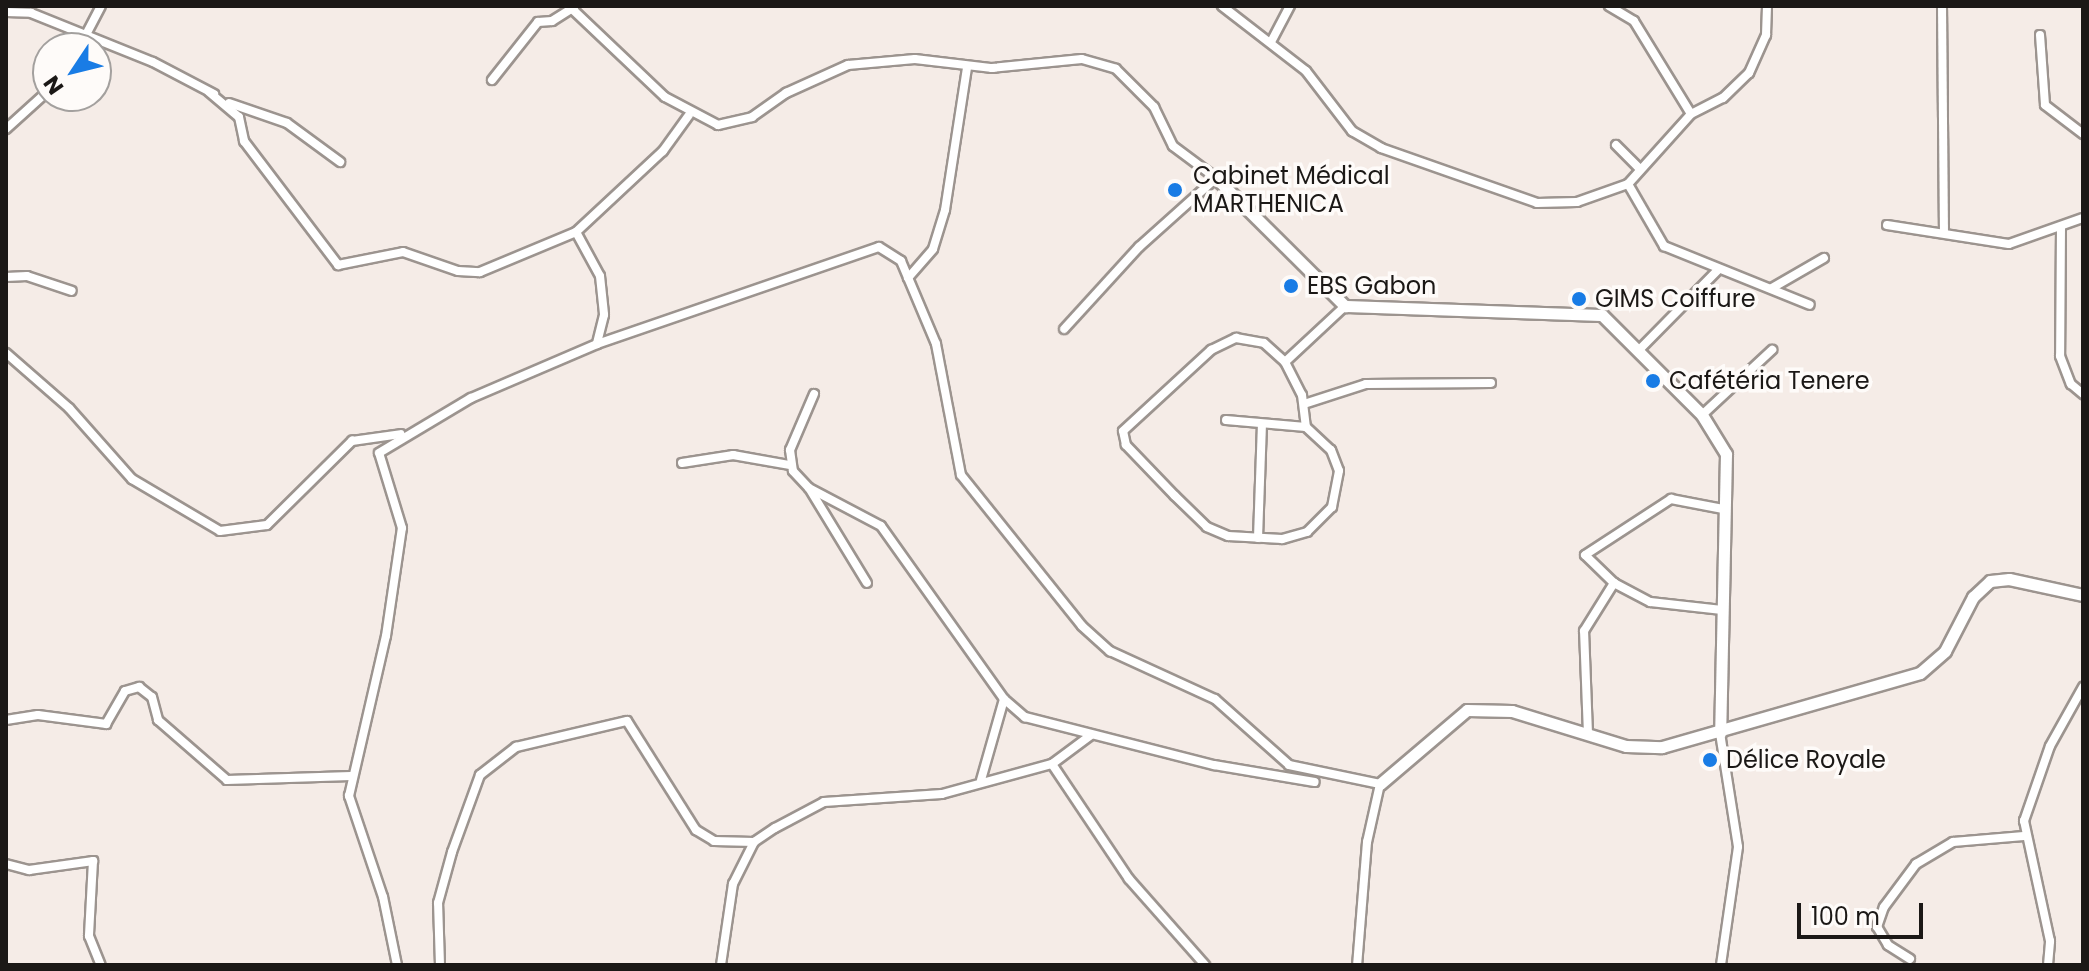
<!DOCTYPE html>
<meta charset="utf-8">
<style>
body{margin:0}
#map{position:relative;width:2089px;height:971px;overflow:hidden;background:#f5ece7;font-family:Poppins,sans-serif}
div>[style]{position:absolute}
.roads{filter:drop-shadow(2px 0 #9c948f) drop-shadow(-2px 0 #9c948f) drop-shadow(0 2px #9c948f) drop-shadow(0 -2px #9c948f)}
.minor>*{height:8px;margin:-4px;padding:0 4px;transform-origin:4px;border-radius:4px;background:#fff}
.tertiary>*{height:11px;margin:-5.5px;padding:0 5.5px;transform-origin:5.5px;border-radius:5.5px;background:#fff}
.dots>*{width:22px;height:22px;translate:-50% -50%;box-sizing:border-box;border:4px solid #fefbf9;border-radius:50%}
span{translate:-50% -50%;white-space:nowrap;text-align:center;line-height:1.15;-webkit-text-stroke:7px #fefbf9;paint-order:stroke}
.poi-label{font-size:24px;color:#1b1816}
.left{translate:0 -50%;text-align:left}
.frame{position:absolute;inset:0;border:8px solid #1b1816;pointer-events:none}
.north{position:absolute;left:32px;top:32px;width:80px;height:80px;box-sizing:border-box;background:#fefbf9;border:2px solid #a3a09e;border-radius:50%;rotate:235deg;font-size:22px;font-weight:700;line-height:32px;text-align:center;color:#1b1816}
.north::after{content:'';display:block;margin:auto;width:28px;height:36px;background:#197ce5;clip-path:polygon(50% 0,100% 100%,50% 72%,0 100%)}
.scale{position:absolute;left:1797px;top:903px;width:126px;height:36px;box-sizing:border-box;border:4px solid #1b1816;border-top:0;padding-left:10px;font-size:24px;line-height:28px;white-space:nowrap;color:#1b1816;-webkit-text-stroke:6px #fefbf9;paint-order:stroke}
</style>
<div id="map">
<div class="roads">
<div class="minor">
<i style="left:569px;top:6px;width:132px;rotate:43.5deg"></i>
<i style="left:665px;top:97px;width:60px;rotate:27.8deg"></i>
<i style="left:718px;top:125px;width:35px;rotate:-13deg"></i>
<i style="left:752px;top:117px;width:42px;rotate:-35.2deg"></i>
<i style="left:786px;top:93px;width:68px;rotate:-24.3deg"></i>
<i style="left:848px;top:65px;width:67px;rotate:-5.1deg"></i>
<i style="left:915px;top:59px;width:78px;rotate:6.7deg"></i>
<i style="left:992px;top:68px;width:90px;rotate:-5.7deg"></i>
<i style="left:1082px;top:59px;width:35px;rotate:16deg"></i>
<i style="left:1116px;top:69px;width:54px;rotate:45deg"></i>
<i style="left:1154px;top:107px;width:43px;rotate:64deg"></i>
<i style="left:1173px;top:146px;width:54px;rotate:36.7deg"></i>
<i style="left:1216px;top:178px;width:103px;rotate:138.1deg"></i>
<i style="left:1139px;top:247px;width:111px;rotate:132.4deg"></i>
<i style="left:1222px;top:6px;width:106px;rotate:37.7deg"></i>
<i style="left:1306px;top:71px;width:76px;rotate:52.5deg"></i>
<i style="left:1352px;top:131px;width:34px;rotate:30deg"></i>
<i style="left:1381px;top:148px;width:165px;rotate:19.4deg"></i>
<i style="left:1537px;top:203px;width:40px;rotate:-1.4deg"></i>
<i style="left:1577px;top:202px;width:54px;rotate:-19.4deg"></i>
<i style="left:1628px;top:184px;width:72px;rotate:59.9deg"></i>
<i style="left:1664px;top:246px;width:157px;rotate:22deg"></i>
<i style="left:1609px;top:6px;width:29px;rotate:31deg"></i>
<i style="left:1634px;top:21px;width:109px;rotate:58.5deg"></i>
<i style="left:1942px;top:6px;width:225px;rotate:89.5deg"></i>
<i style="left:6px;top:12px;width:25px;rotate:2deg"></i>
<i style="left:31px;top:13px;width:131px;rotate:21.9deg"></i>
<i style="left:153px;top:62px;width:69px;rotate:27.7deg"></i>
<i style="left:2040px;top:35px;width:70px;rotate:85.9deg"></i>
<i style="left:2045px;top:105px;width:48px;rotate:37.3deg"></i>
<i style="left:1271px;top:42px;width:41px;rotate:-62.2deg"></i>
<i style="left:79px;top:48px;width:47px;rotate:-62.4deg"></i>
<i style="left:492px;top:80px;width:74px;rotate:-51.6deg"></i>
<i style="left:538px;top:22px;width:14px;rotate:-4deg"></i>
<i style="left:552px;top:21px;width:26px;rotate:-32deg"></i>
<i style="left:209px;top:92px;width:39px;rotate:40deg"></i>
<i style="left:239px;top:117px;width:25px;rotate:78deg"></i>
<i style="left:244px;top:141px;width:156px;rotate:52.8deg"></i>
<i style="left:338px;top:265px;width:66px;rotate:-11.3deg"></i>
<i style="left:403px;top:252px;width:58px;rotate:19.1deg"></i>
<i style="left:458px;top:271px;width:22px;rotate:3deg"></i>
<i style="left:480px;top:272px;width:104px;rotate:-22.6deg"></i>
<i style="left:576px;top:232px;width:119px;rotate:-43deg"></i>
<i style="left:663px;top:151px;width:44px;rotate:-54.2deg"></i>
<i style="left:229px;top:103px;width:61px;rotate:19deg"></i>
<i style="left:287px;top:123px;width:66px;rotate:36.3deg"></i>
<i style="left:6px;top:129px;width:57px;rotate:-42.1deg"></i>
<i style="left:1616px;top:145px;width:33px;rotate:45deg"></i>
<i style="left:1628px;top:184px;width:94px;rotate:-48deg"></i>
<i style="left:1691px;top:114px;width:36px;rotate:-27deg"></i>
<i style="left:1723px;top:98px;width:36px;rotate:-44deg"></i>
<i style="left:1749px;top:73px;width:42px;rotate:-65.9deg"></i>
<i style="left:1766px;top:35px;width:29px;rotate:-88deg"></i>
<i style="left:1887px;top:225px;width:123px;rotate:8.9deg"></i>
<i style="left:2009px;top:244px;width:78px;rotate:-19.4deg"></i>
<i style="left:2061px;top:227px;width:129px;rotate:90.4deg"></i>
<i style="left:2060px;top:356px;width:30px;rotate:69deg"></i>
<i style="left:2071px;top:384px;width:16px;rotate:40deg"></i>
<i style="left:576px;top:232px;width:50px;rotate:61.4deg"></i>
<i style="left:600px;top:276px;width:39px;rotate:84deg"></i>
<i style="left:604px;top:315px;width:30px;rotate:104deg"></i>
<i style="left:6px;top:277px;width:21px;rotate:-3deg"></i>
<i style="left:27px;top:276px;width:47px;rotate:18.4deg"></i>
<i style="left:908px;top:278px;width:38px;rotate:-49deg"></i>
<i style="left:933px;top:249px;width:41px;rotate:-72.9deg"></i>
<i style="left:945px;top:210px;width:144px;rotate:-81.2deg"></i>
<i style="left:1772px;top:288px;width:60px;rotate:-30deg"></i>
<i style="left:1641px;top:348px;width:110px;rotate:-45.4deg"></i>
<i style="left:6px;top:353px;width:84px;rotate:41.1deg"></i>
<i style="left:69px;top:408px;width:95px;rotate:48.4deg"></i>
<i style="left:132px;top:479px;width:102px;rotate:30.6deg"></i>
<i style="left:220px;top:531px;width:47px;rotate:-7.3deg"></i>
<i style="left:267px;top:525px;width:120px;rotate:-44.7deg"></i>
<i style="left:352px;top:441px;width:49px;rotate:-8.1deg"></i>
<i style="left:1285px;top:362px;width:82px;rotate:-43deg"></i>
<i style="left:814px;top:394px;width:61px;rotate:113.2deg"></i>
<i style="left:790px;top:450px;width:21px;rotate:82deg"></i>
<i style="left:793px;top:471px;width:23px;rotate:47deg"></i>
<i style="left:809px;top:488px;width:81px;rotate:27.8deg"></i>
<i style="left:881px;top:526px;width:212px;rotate:54.6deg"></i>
<i style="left:1004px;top:699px;width:28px;rotate:41deg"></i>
<i style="left:1025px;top:717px;width:195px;rotate:14.3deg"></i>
<i style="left:1214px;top:765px;width:102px;rotate:9.6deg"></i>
<i style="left:1304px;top:404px;width:65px;rotate:-17.9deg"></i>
<i style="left:1366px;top:384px;width:125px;rotate:-0.5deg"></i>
<i style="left:1702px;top:415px;width:96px;rotate:-42.9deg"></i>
<i style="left:1226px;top:420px;width:80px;rotate:5deg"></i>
<i style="left:1306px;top:427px;width:34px;rotate:43deg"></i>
<i style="left:1331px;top:450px;width:22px;rotate:69deg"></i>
<i style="left:1339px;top:471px;width:37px;rotate:101deg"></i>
<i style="left:1332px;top:507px;width:35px;rotate:135deg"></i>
<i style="left:1307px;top:532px;width:26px;rotate:164deg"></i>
<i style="left:1282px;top:539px;width:54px;rotate:-176.8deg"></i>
<i style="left:1228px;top:536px;width:23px;rotate:-157deg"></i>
<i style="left:1207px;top:527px;width:45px;rotate:-135.9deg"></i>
<i style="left:1175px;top:496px;width:71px;rotate:-133.9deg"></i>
<i style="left:1126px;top:445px;width:14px;rotate:-102deg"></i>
<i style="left:1123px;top:431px;width:120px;rotate:-42.6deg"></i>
<i style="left:1211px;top:350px;width:28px;rotate:-26deg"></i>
<i style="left:1236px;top:338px;width:28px;rotate:10deg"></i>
<i style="left:1264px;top:343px;width:28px;rotate:42deg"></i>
<i style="left:1285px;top:362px;width:37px;rotate:63deg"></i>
<i style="left:1302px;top:395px;width:32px;rotate:83deg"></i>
<i style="left:682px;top:463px;width:52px;rotate:-8.9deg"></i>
<i style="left:733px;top:455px;width:58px;rotate:10deg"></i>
<i style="left:809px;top:488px;width:111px;rotate:58.6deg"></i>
<i style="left:1258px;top:538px;width:114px;rotate:-88deg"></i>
<i style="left:1722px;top:610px;width:72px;rotate:-173.7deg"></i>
<i style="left:1650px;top:602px;width:41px;rotate:-152.2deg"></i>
<i style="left:1614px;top:583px;width:40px;rotate:-136deg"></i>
<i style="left:1585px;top:555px;width:103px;rotate:-33.1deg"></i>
<i style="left:1671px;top:499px;width:53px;rotate:10.9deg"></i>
<i style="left:6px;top:720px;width:32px;rotate:-9deg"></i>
<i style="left:38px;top:715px;width:69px;rotate:7.5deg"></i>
<i style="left:106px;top:724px;width:38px;rotate:-60deg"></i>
<i style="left:125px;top:691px;width:15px;rotate:-16deg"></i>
<i style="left:139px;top:687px;width:16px;rotate:38deg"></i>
<i style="left:152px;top:697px;width:24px;rotate:75deg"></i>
<i style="left:158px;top:720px;width:91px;rotate:41deg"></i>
<i style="left:227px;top:780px;width:124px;rotate:-1.8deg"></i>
<i style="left:1720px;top:733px;width:115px;rotate:81deg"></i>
<i style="left:1738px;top:847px;width:119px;rotate:98.2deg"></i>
<i style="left:1588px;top:734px;width:103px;rotate:-92.2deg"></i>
<i style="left:1584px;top:631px;width:57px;rotate:-58deg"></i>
<i style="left:1052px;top:764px;width:138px;rotate:56.2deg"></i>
<i style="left:1129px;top:879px;width:115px;rotate:48.5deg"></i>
<i style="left:981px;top:780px;width:84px;rotate:-74.1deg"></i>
<i style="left:6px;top:864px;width:24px;rotate:15deg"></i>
<i style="left:29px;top:870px;width:65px;rotate:-8deg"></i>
<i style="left:93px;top:861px;width:75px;rotate:93.1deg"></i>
<i style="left:89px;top:936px;width:31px;rotate:68deg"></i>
<i style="left:1910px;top:959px;width:26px;rotate:-148deg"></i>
<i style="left:1888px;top:945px;width:21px;rotate:-121deg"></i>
<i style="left:1877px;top:927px;width:21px;rotate:-71deg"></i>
<i style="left:1884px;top:907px;width:54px;rotate:-53.3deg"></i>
<i style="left:1916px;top:864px;width:43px;rotate:-30.7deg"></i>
<i style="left:1953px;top:842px;width:71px;rotate:-4.8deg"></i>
<i style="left:397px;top:965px;width:69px;rotate:-101.6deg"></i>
<i style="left:383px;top:897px;width:107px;rotate:-108.6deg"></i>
<i style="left:349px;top:796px;width:164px;rotate:-77deg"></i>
<i style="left:386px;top:636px;width:109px;rotate:-81.6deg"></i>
<i style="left:402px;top:528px;width:78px;rotate:-107deg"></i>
<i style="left:379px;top:453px;width:107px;rotate:-30.9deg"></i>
<i style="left:471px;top:398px;width:137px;rotate:-23.2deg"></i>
<i style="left:597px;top:344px;width:298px;rotate:-19deg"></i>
<i style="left:879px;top:247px;width:26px;rotate:32deg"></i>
<i style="left:901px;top:261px;width:90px;rotate:67.1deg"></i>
<i style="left:936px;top:344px;width:133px;rotate:79.2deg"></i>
<i style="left:961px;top:475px;width:193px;rotate:51.3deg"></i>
<i style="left:1082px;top:626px;width:38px;rotate:42deg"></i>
<i style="left:1110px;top:651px;width:115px;rotate:24.6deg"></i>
<i style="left:1215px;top:699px;width:99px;rotate:41.7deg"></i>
<i style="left:1289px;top:765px;width:93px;rotate:11.8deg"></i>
<i style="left:1380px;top:784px;width:59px;rotate:102.6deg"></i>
<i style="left:1367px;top:842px;width:123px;rotate:94.6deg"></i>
<i style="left:440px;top:965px;width:62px;rotate:-91.8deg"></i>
<i style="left:438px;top:903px;width:53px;rotate:-74.6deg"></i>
<i style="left:452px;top:852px;width:82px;rotate:-70deg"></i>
<i style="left:480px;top:775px;width:46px;rotate:-37.9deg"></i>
<i style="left:516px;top:747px;width:114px;rotate:-13.2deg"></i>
<i style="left:627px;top:721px;width:129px;rotate:57.7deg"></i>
<i style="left:696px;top:830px;width:21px;rotate:31deg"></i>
<i style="left:714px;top:841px;width:40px;rotate:1.4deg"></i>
<i style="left:721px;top:965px;width:82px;rotate:-81.6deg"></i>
<i style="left:733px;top:884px;width:47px;rotate:-63.4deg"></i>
<i style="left:754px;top:842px;width:25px;rotate:-34deg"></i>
<i style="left:775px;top:828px;width:55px;rotate:-28deg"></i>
<i style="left:824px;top:802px;width:118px;rotate:-3.9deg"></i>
<i style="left:942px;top:794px;width:114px;rotate:-15.3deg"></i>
<i style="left:1052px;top:764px;width:49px;rotate:-36.6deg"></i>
<i style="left:2048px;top:965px;width:24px;rotate:-85deg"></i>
<i style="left:2050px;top:941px;width:123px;rotate:-102.2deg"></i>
<i style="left:2024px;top:821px;width:79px;rotate:-70.9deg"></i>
<i style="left:2050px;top:746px;width:68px;rotate:-60.8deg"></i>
</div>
<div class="tertiary">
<i style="left:1216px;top:178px;width:182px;rotate:44.8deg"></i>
<i style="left:1345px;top:306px;width:257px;rotate:2deg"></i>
<i style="left:1602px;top:315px;width:141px;rotate:45deg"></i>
<i style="left:1702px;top:415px;width:46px;rotate:58.4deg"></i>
<i style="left:1726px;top:454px;width:279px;rotate:91.2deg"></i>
<i style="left:1380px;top:784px;width:114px;rotate:-40.4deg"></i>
<i style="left:1467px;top:710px;width:45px;rotate:1.3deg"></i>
<i style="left:1512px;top:711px;width:119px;rotate:17.1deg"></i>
<i style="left:1626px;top:746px;width:36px;rotate:2deg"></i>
<i style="left:1662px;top:747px;width:268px;rotate:-16deg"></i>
<i style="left:1920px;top:673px;width:33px;rotate:-41deg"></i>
<i style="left:1945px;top:651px;width:61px;rotate:-62.6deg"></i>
<i style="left:1973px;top:597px;width:23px;rotate:-43deg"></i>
<i style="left:1990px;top:581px;width:19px;rotate:-6deg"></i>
<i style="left:2009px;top:579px;width:76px;rotate:12.2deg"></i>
</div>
</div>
<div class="dots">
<i style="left:1175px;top:190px;background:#197ce5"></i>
<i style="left:1291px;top:286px;background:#197ce5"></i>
<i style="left:1579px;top:299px;background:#197ce5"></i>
<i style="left:1653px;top:381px;background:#197ce5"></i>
<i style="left:1710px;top:760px;background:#197ce5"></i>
</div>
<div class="poi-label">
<span class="left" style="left:1193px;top:190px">Cabinet Médical<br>MARTHENICA</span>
<span class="left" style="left:1307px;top:286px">EBS Gabon</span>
<span class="left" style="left:1595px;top:299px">GIMS Coiffure</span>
<span class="left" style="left:1669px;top:381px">Cafétéria Tenere</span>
<span class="left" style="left:1726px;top:760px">Délice Royale</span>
</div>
<div class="frame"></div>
<div class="north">N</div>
<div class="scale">100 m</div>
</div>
